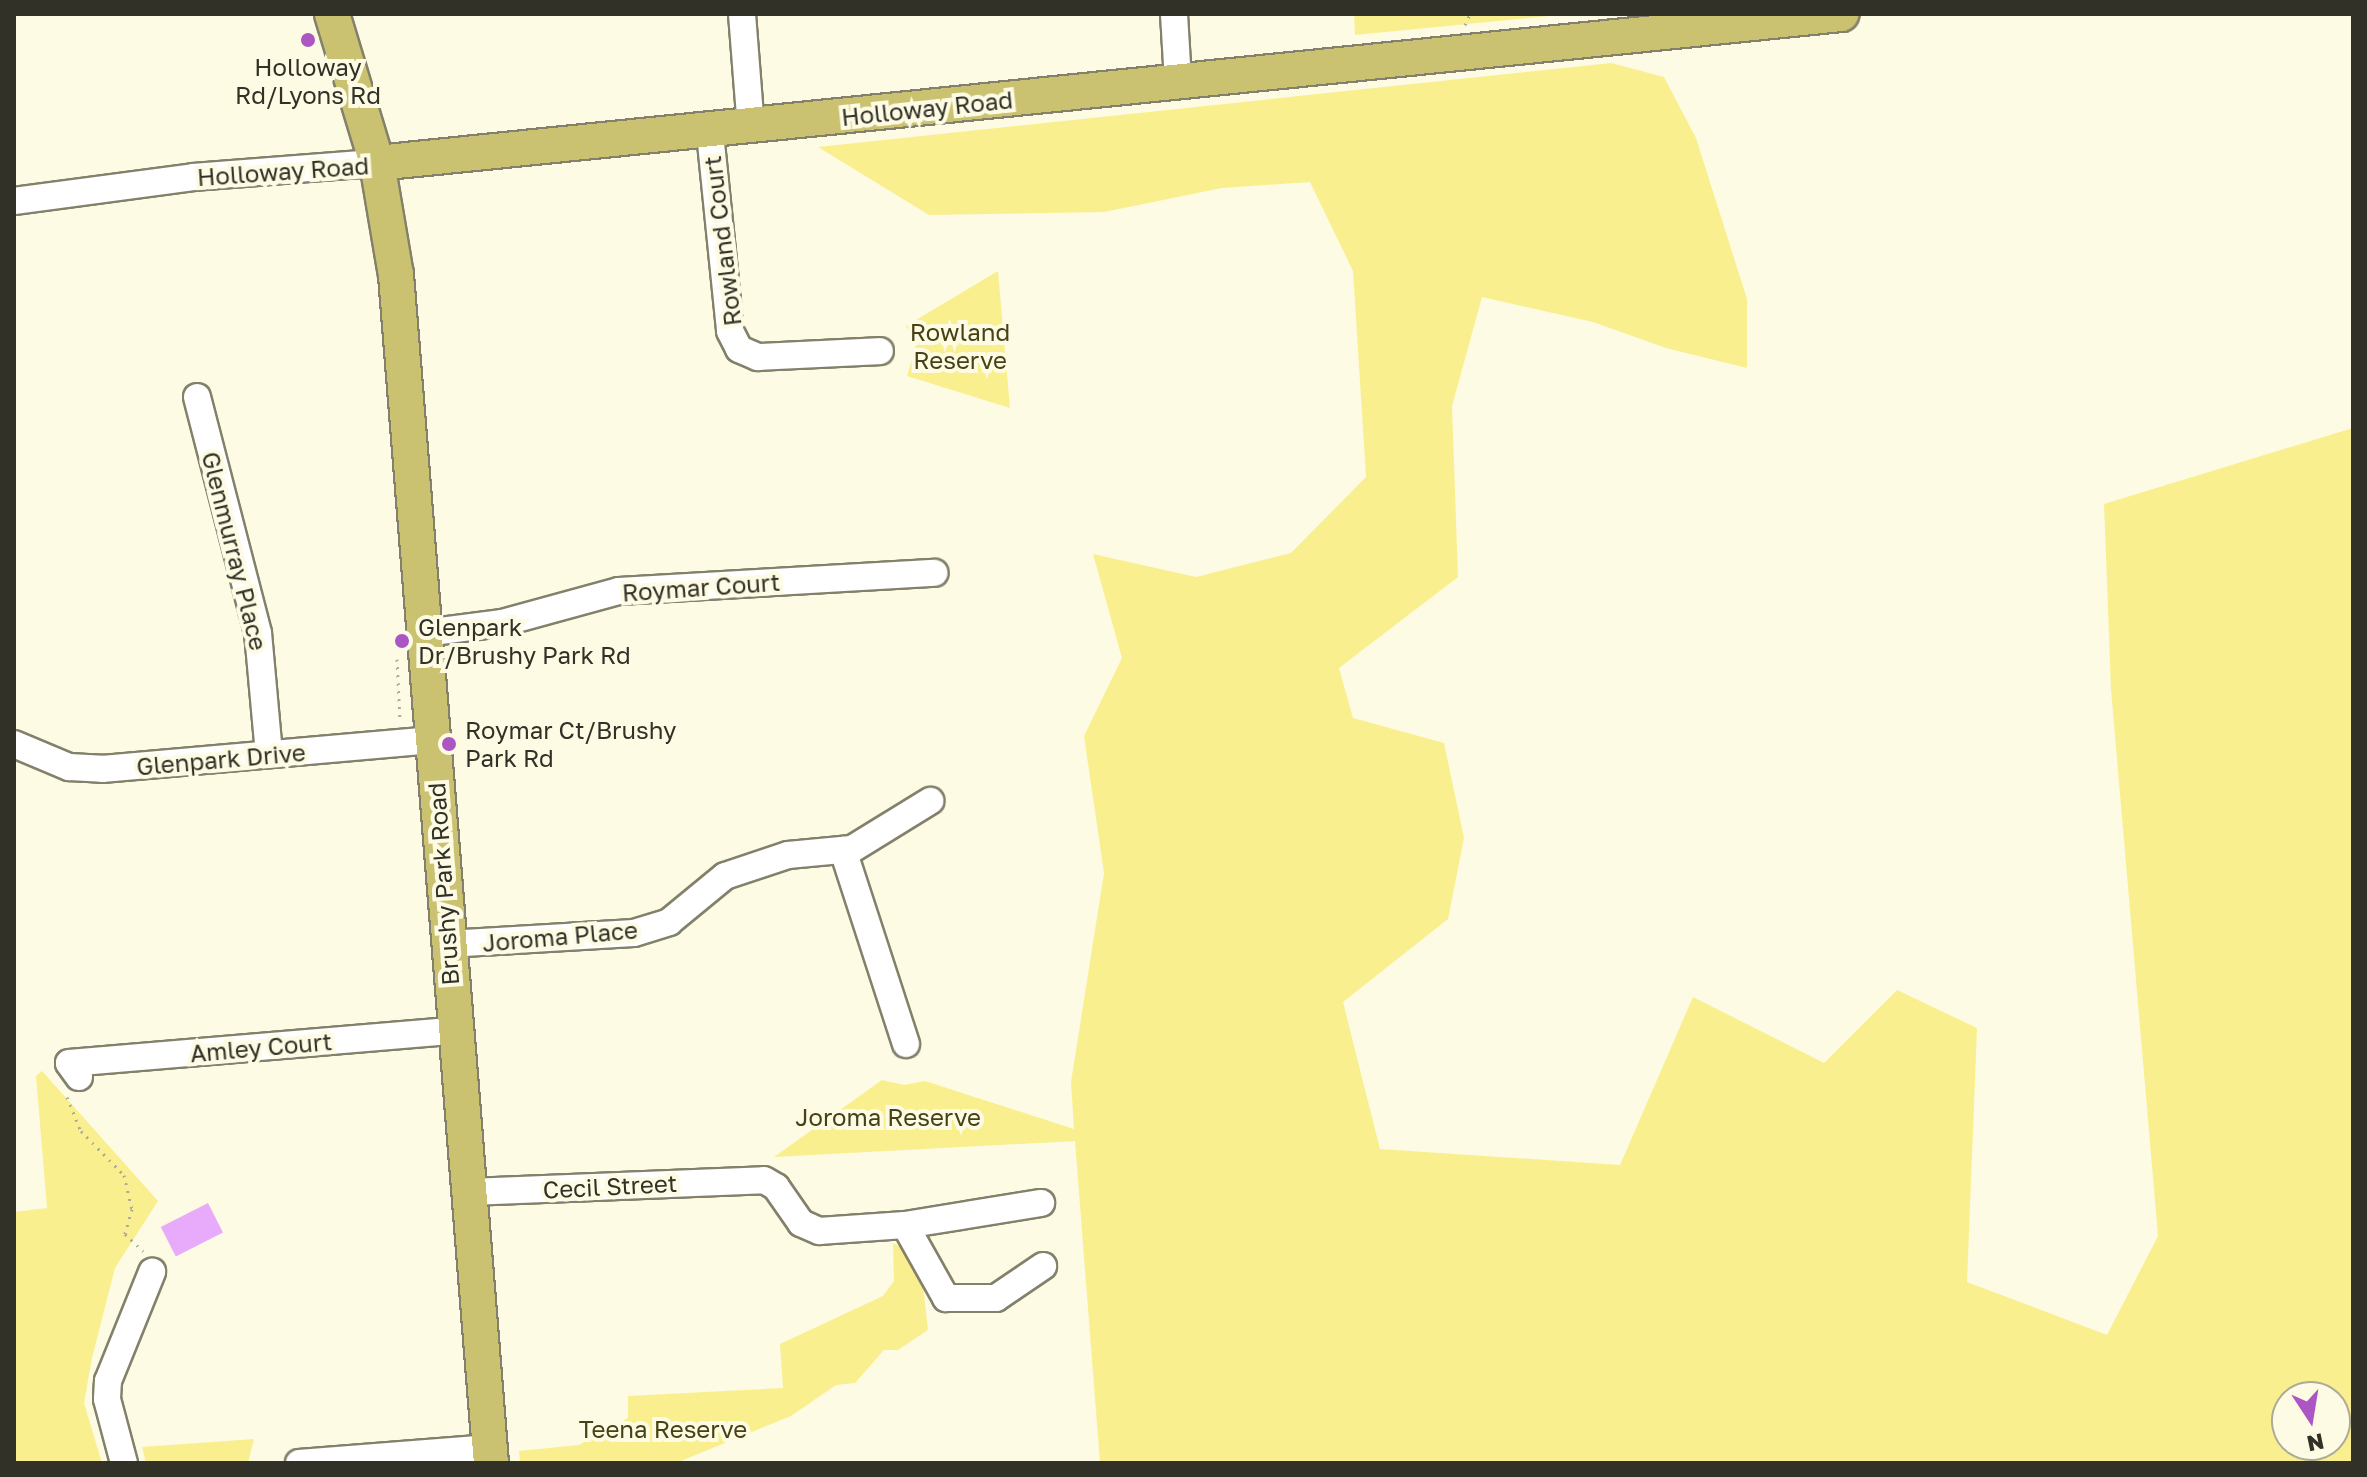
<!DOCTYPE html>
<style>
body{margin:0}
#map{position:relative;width:2367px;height:1477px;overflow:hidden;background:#fdfbe3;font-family:"Golos Text",sans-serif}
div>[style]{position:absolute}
.green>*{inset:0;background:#faef8e}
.building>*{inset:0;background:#e8aafa;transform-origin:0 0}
.path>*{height:3px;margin-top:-1.5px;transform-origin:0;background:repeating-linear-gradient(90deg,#acaa98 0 2px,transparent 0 8px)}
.roads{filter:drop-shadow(2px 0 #83806b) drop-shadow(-2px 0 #83806b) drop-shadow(0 2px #83806b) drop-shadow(0 -2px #83806b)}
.minor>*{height:26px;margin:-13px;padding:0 13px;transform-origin:13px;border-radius:13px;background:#fff}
.major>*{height:34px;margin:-17px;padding:0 17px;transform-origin:17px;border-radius:17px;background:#cac270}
.dots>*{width:22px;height:22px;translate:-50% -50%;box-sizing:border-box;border:4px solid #fdfbe3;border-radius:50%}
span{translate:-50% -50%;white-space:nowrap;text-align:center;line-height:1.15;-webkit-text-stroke:8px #fdfbe3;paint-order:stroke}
.poi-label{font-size:24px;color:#323128}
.left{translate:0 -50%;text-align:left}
.street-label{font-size:24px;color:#323128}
.park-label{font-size:24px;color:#474216}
.frame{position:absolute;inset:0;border:16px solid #323128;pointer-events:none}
.north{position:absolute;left:2271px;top:1381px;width:80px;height:80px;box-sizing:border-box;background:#fdfbe3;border:2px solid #acaa98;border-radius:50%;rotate:168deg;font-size:22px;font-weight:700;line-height:32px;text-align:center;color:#323128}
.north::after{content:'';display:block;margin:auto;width:28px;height:36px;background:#ac56c4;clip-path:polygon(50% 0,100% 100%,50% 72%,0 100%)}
</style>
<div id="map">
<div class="green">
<i style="clip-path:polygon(1354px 14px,1569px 14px,1355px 35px)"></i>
<i style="clip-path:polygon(evenodd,1611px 63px,1664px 77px,1696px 138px,1747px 299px,1747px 368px,1666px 348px,1593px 322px,1482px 297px,1452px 406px,1458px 577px,1339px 668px,1353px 718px,1444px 743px,1464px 838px,1448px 919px,1343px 1002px,1380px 1149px,1620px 1165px,1693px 997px,1824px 1063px,1897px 990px,1977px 1028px,1967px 1282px,2107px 1335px,2158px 1236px,2111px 689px,2104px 504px,2353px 428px,2353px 1463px,1100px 1463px,1075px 1141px,774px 1157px,882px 1080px,904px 1085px,925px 1081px,1074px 1129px,1071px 1082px,1104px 873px,1084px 736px,1122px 658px,1093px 554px,1196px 577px,1291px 553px,1366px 477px,1353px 271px,1310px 182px,1222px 188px,1104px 212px,929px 215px,818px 147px,1611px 63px,2287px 1397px,2335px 1397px,2335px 1445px,2287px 1445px,2287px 1397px)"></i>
<i style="clip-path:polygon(998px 271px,1010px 408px,907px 376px,916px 345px,906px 326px)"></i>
<i style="clip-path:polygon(42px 1071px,158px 1201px,115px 1268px,92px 1358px,84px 1403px,102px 1463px,14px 1463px,14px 1212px,47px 1208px,36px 1076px)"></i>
<i style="clip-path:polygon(893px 1243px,903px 1248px,923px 1286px,928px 1330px,898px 1350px,884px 1350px,855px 1383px,836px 1385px,791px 1416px,676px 1463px,520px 1463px,519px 1451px,579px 1445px,628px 1418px,628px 1396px,783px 1388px,780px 1344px,883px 1296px,894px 1281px)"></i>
<i style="clip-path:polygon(254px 1439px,248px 1463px,146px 1463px,142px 1447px)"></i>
</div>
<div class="building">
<i style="left:208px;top:1203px;width:33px;height:53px;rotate:63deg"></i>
</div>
<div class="path">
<i style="left:1465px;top:25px;width:12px;rotate:-66deg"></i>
<i style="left:397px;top:659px;width:62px;rotate:87.2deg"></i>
<i style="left:67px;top:1097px;width:37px;rotate:68deg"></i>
<i style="left:81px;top:1131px;width:62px;rotate:45.7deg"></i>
<i style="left:124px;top:1175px;width:35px;rotate:77deg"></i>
<i style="left:132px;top:1209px;width:26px;rotate:106deg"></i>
<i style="left:125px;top:1234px;width:25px;rotate:43deg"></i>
</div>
<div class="roads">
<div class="minor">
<i style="left:742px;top:14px;width:114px;rotate:85.5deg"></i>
<i style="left:1174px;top:14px;width:67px;rotate:86.6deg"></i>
<i style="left:710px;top:133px;width:199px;rotate:84.2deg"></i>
<i style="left:730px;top:331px;width:20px;rotate:63deg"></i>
<i style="left:739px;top:349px;width:21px;rotate:23deg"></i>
<i style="left:758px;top:357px;width:122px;rotate:-2.8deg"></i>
<i style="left:14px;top:201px;width:181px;rotate:-7.6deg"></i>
<i style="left:193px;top:177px;width:185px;rotate:-4.4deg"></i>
<i style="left:197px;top:397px;width:244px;rotate:75.5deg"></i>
<i style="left:258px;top:633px;width:121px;rotate:84.8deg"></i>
<i style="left:425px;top:633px;width:78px;rotate:-7.4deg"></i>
<i style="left:502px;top:623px;width:121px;rotate:-15.3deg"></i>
<i style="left:619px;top:591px;width:316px;rotate:-3.3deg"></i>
<i style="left:14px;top:744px;width:60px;rotate:22.7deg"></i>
<i style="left:69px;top:767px;width:33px;rotate:3deg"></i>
<i style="left:102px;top:769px;width:332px;rotate:-5deg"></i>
<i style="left:843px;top:850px;width:204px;rotate:72deg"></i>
<i style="left:447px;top:944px;width:187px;rotate:-3.4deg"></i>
<i style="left:634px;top:933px;width:37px;rotate:-17deg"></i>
<i style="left:669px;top:922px;width:72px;rotate:-39.4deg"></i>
<i style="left:725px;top:876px;width:66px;rotate:-18.4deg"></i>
<i style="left:788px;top:855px;width:64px;rotate:-5.4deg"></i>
<i style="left:852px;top:849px;width:92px;rotate:-31.6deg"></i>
<i style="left:79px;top:1077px;width:17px;rotate:-126deg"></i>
<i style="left:69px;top:1063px;width:385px;rotate:-4.8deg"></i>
<i style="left:469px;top:1192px;width:295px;rotate:-2.3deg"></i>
<i style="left:764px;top:1180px;width:14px;rotate:30deg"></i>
<i style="left:776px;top:1187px;width:44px;rotate:55.2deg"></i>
<i style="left:801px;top:1223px;width:20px;rotate:24deg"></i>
<i style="left:819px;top:1231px;width:86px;rotate:-4deg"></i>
<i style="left:905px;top:1225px;width:138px;rotate:-9.2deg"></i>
<i style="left:905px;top:1225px;width:84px;rotate:60.7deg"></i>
<i style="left:946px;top:1298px;width:50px"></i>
<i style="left:996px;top:1298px;width:57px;rotate:-34.2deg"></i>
<i style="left:124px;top:1463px;width:66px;rotate:-104.9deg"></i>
<i style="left:107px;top:1399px;width:18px;rotate:-87deg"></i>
<i style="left:108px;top:1381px;width:118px;rotate:-68deg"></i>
<i style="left:299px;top:1463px;width:192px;rotate:-4.5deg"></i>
</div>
<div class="major">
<i style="left:332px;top:14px;width:156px;rotate:73.2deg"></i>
<i style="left:377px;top:163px;width:114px;rotate:80.4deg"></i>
<i style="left:396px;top:275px;width:1192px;rotate:85.43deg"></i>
<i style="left:377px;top:163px;width:1472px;rotate:-5.81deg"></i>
</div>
</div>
<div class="dots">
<i style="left:308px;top:40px;background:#ac56c4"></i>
<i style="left:402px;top:641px;background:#ac56c4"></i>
<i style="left:449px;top:744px;background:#ac56c4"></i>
</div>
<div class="poi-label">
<span style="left:308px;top:81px">Holloway<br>Rd/Lyons Rd</span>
<span class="left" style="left:418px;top:641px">Glenpark<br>Dr/Brushy Park Rd</span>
<span class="left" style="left:465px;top:744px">Roymar Ct/Brushy<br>Park Rd</span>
</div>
<div class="street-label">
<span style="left:927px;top:108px;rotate:-6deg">Holloway Road</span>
<span style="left:283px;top:171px;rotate:-4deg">Holloway Road</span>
<span style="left:722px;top:241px;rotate:-97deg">Rowland Court</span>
<span style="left:235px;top:551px;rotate:76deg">Glenmurray Place</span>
<span style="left:701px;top:587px;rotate:-4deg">Roymar Court</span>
<span style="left:221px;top:759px;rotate:-5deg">Glenpark Drive</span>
<span style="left:443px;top:884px;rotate:-94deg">Brushy Park Road</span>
<span style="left:560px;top:936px;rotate:-5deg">Joroma Place</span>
<span style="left:261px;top:1047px;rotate:-5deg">Amley Court</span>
<span style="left:610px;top:1186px;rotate:-3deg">Cecil Street</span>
</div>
<div class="park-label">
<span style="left:960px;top:346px">Rowland<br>Reserve</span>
<span style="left:888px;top:1117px">Joroma Reserve</span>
<span style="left:663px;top:1429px">Teena Reserve</span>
</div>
<div class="frame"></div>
<div class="north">N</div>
</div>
